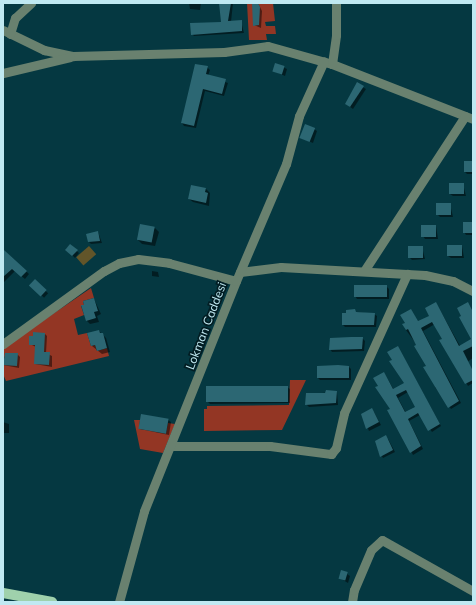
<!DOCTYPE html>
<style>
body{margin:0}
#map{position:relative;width:476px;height:605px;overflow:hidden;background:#053841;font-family:Mulish,sans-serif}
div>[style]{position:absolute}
.green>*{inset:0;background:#933624}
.water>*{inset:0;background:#625529;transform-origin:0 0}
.shadow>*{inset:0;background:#0007;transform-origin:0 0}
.building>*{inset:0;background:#2c6773;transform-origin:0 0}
.minor>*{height:9px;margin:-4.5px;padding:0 4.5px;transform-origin:4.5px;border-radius:4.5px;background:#69816f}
.major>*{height:10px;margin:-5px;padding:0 5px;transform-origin:5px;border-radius:5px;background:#9fd1ac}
span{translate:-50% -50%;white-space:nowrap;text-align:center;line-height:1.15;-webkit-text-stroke:3.5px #021d23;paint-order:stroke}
.street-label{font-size:12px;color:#c0e9f2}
.frame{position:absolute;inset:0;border:4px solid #c0e9f2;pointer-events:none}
</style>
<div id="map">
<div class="green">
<i style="clip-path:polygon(247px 3px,273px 3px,275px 21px,265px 22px,266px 26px,275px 26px,276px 34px,266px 34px,267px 40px,249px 40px)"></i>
<i style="clip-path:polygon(91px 288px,94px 298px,83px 301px,84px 305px,81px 306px,84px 315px,74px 319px,78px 335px,87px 333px,91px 346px,95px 345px,97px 351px,107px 348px,109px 356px,6px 381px,3px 374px,3px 348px)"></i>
<i style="clip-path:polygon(290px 380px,306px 380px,282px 430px,204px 431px,204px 409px,207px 409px,207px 406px,289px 405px)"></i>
<i style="clip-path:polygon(134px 420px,140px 420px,139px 429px,150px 430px,157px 423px,156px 432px,166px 433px,168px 423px,175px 424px,163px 453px,140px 449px)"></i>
</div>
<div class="water">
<i style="left:89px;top:246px;width:11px;height:17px;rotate:49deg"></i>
</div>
<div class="shadow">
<i style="clip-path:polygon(189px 3px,201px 3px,200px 10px,190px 9px)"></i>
<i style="clip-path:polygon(220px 3px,233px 3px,231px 22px,241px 21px,244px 33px,194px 36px,192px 34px,222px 23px)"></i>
<i style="clip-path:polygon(258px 3px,262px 11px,261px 28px,254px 25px)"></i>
<i style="clip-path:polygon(276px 64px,287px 69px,285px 76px,274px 71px)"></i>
<i style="clip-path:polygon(207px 67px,210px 70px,208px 76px,228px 83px,224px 96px,205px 91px,196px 128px,184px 126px,182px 123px)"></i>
<i style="clip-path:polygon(357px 84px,366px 89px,353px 109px,346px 104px)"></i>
<i style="clip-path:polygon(314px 129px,317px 131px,313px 143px,301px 138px)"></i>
<i style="clip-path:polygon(473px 162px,473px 174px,467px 174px,465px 172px)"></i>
<i style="clip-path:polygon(463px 184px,466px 196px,453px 196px,450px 194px)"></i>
<i style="clip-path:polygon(192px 186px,206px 189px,210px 193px,209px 206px,193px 202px,189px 199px)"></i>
<i style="clip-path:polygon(450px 204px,453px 217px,440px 217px,437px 214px)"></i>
<i style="clip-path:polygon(473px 223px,473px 235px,466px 235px,464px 232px)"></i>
<i style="clip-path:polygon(436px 226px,438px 239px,425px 239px,423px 236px)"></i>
<i style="clip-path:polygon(155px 228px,159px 232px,155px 246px,142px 244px,138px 240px)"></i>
<i style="clip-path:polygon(98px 232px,102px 243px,91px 244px,89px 242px)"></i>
<i style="clip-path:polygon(70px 245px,79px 253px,75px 258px,66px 249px)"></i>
<i style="clip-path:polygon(462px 246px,464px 258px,451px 258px,448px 256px)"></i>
<i style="clip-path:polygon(422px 247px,425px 259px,412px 260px,409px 257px)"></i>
<i style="clip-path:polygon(3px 249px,29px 274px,25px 279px,15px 271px,3px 283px)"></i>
<i style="clip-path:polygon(152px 271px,158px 272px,159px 277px,152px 276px)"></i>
<i style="left:35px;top:281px;width:18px;height:6px;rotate:43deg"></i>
<i style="clip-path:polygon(386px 286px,389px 289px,389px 299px,357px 299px,355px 296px)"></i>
<i style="clip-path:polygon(94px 299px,101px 314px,97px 316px,99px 322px,90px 324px,86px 320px,85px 305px)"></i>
<i style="clip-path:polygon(436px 303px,460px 346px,473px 339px,473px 312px,473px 358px,467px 362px,473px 371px,473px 383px,468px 386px,441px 340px,443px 339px,435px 324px,423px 331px,461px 403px,451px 409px,435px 387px,437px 385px,417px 345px,406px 330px,411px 310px,418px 322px,431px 316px)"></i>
<i style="clip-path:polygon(347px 311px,374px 314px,377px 316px,376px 327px,345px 327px,343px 325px)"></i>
<i style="clip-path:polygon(99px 331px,106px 338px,110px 352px,102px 354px,92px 346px)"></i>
<i style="clip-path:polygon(45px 334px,47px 336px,46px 353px,52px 356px,52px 367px,35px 364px,36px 347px,30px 344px)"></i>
<i style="clip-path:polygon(362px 338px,365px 341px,364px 351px,332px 352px,330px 349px)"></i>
<i style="clip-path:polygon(evenodd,398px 347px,441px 426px,432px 432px,420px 415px,409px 421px,423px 449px,413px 455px,379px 386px,384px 373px,394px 390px,405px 384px,393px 360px,398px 347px,408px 392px,417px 407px,406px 413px,398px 398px,408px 392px)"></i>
<i style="clip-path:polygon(17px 354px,20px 357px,19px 368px,3px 365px,3px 357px)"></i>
<i style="clip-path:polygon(349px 367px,351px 369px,351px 380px,320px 380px,318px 378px)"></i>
<i style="clip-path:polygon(287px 387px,290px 389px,290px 403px,210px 404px,208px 402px)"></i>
<i style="clip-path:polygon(337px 392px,338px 405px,309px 407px,306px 404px,307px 394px)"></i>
<i style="clip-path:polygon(374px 412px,381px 425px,369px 431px,362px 414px)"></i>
<i style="clip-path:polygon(168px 420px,171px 422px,169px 435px,140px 429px)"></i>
<i style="clip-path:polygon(3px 422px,9px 424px,9px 433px,3px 433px)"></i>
<i style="clip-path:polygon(388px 439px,395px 452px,383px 458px,378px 451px)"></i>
<i style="clip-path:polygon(342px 571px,350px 576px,348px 583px,340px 578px)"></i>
</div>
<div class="building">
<i style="clip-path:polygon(219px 3px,231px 3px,228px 21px,242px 20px,242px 31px,191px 35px,190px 23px,221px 22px)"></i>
<i style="clip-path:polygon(252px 3px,258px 3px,260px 7px,259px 25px,253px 26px)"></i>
<i style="left:275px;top:63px;width:10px;height:9px;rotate:17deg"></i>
<i style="clip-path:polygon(195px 64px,208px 66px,206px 74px,226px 79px,222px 94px,203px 89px,194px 126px,181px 123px)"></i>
<i style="clip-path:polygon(357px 82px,364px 86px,350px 107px,345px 104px)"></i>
<i style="left:305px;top:124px;width:11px;height:15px;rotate:22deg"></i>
<i style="left:464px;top:161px;width:9px;height:11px"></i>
<i style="left:449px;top:183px;width:15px;height:11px"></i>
<i style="clip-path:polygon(191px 185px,206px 188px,205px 192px,208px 193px,206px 203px,188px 199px)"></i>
<i style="left:451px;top:203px;width:12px;height:15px;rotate:90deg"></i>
<i style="left:463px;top:222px;width:10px;height:11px"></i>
<i style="left:140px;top:224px;width:15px;height:16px;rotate:11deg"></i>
<i style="left:421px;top:225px;width:15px;height:12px"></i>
<i style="clip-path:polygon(98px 231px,100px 241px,88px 242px,86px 234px)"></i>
<i style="clip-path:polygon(70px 244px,78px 250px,72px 256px,65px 250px)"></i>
<i style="left:447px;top:245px;width:15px;height:11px"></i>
<i style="left:408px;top:246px;width:15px;height:12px"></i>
<i style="clip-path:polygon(3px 249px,27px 271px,21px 277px,12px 269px,3px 277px)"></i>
<i style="left:35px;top:279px;width:16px;height:9px;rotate:43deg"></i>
<i style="left:354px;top:285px;width:33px;height:12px"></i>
<i style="clip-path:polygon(94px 298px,98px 311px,94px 312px,96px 318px,86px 321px,81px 305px,84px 305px,83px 301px)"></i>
<i style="clip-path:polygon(436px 302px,459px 346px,471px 339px,459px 317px,461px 316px,457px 308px,468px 302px,473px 312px,473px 346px,463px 351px,473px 371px,473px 380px,465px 384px,439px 340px,442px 339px,432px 322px,421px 328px,459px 401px,448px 408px,423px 367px,426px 366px,414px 346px,416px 345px,408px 329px,406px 330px,402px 324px,405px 323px,400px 315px,411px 309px,418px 321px,429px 316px,425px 308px)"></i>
<i style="clip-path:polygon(355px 309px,356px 312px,375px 313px,374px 325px,342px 325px,342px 313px,346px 313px,346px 310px)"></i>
<i style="clip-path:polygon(99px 330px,100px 333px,103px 333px,107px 348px,97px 351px,95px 345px,91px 346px,87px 333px)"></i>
<i style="clip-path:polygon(33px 332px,45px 333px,44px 352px,50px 352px,49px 365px,34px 364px,35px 345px,29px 345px,29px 336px,33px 336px)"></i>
<i style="clip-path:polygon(351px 337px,363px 337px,362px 349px,329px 350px,330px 338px)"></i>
<i style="clip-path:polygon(evenodd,398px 346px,440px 424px,428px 431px,418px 413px,408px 419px,421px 446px,410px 453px,387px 410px,390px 409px,375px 387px,378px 386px,373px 378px,384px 372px,393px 389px,404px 383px,389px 361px,392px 360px,387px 352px,398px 346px,406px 390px,415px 407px,405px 412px,396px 395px,406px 390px)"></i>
<i style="clip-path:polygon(5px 353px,18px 353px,17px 366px,3px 365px)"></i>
<i style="clip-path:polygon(338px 365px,349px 366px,349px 378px,317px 378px,317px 366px)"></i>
<i style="left:206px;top:386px;width:82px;height:16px"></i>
<i style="clip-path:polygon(326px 390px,337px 391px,336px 403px,305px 405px,306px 393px,325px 393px)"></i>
<i style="clip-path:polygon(372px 408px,379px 422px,366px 429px,361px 414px)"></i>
<i style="left:141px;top:414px;width:28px;height:15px;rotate:10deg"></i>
<i style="clip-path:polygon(386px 435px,393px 450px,380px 457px,375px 441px)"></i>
<i style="left:341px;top:570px;width:7px;height:9px;rotate:16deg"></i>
</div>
<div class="minor">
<i style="left:3px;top:30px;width:46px;rotate:26deg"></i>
<i style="left:44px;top:50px;width:30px;rotate:12deg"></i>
<i style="left:73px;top:56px;width:151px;rotate:-1.5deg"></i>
<i style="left:224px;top:52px;width:44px;rotate:-7.8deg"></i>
<i style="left:268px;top:46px;width:66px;rotate:15.7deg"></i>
<i style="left:332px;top:64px;width:151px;rotate:21.3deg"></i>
<i style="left:10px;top:34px;width:17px;rotate:-73deg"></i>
<i style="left:15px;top:18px;width:22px;rotate:-43deg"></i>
<i style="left:332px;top:64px;width:29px;rotate:-82deg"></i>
<i style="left:336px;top:35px;width:32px;rotate:-90deg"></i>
<i style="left:3px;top:73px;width:69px;rotate:-13.4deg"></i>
<i style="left:364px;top:271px;width:185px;rotate:-56.9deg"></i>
<i style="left:240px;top:272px;width:41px;rotate:-7deg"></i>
<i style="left:281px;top:267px;width:144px;rotate:3.2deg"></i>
<i style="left:425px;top:275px;width:29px;rotate:12deg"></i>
<i style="left:453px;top:281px;width:22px;rotate:27deg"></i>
<i style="left:3px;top:344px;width:125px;rotate:-35.9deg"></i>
<i style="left:104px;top:271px;width:17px;rotate:-28deg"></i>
<i style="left:119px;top:263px;width:19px;rotate:-12deg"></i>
<i style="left:138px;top:259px;width:31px;rotate:7deg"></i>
<i style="left:169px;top:263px;width:69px;rotate:15deg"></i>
<i style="left:171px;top:446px;width:99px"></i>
<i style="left:270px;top:446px;width:62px;rotate:7.5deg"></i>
<i style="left:331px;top:454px;width:8px;rotate:-50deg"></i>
<i style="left:336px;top:448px;width:36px;rotate:-77deg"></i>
<i style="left:344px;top:413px;width:153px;rotate:-65.6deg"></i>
<i style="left:119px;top:602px;width:94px;rotate:-74.6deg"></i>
<i style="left:144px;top:511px;width:248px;rotate:-68.2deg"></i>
<i style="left:236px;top:281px;width:127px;rotate:-66.9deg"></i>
<i style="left:286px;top:164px;width:50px;rotate:-74.8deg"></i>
<i style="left:299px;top:116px;width:60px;rotate:-65.6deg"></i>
<i style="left:352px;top:602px;width:12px;rotate:-81deg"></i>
<i style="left:354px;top:590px;width:43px;rotate:-67deg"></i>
<i style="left:371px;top:550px;width:15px;rotate:-42deg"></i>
<i style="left:382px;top:540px;width:104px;rotate:29.3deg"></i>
</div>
<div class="major">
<i style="left:3px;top:593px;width:50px;rotate:10.4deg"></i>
</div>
<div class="street-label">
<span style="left:206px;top:326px;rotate:-69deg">Lokman Caddesi</span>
</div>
<div class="frame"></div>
</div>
